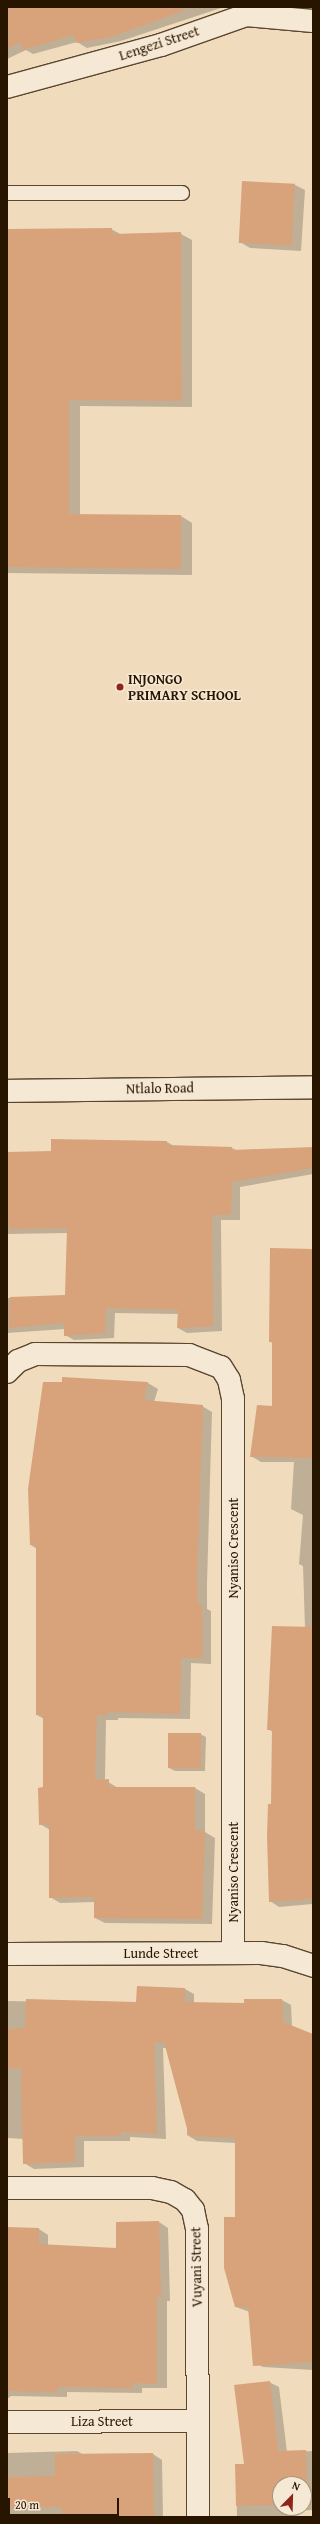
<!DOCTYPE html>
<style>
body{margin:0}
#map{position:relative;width:320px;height:2524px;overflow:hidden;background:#f0dbbd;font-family:"Gentium Book Plus",serif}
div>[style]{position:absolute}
.shadow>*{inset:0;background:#0003}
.building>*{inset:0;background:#d8a37b;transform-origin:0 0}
.roads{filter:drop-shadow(1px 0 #5a462f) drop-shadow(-1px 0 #5a462f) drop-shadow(0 1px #5a462f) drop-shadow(0 -1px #5a462f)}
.lane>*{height:14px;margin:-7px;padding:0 7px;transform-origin:7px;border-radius:7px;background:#f5e8d4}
.street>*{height:22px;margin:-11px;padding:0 11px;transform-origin:11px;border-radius:11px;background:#f5e8d4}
.dots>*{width:11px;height:11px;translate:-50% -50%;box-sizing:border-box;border:2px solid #f5e8d4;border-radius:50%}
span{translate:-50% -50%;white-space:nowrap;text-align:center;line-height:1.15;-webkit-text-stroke:3px #f5e8d4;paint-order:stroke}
.street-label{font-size:14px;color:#281500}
.poi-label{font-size:14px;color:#281500;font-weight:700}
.left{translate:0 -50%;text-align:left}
.frame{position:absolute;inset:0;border:8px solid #281500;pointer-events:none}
.north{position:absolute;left:272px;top:2476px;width:40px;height:40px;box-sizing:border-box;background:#f5e8d4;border:1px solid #a3947f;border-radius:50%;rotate:23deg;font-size:11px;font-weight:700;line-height:16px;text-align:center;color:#281500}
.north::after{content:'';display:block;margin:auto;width:14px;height:18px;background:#8f2418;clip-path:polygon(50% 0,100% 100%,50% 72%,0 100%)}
.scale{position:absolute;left:8px;top:2498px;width:111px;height:18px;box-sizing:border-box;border:2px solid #281500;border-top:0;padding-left:5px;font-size:12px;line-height:14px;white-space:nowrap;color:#281500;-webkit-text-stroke:3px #f5e8d4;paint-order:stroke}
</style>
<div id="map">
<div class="shadow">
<i style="clip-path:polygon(7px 7px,224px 7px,121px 41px,87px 48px,77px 42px,33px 54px,26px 50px,7px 59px)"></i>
<i style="clip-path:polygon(243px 182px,295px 185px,305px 190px,301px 251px,250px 248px,240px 242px)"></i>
<i style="clip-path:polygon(111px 229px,122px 235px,181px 234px,192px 240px,192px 407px,80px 406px,80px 515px,181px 516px,192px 523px,192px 575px,7px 573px,7px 230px)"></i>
<i style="clip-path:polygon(167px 1142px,174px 1146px,232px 1148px,238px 1151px,313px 1148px,313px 1174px,240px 1187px,240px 1220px,221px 1220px,222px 1331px,187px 1333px,178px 1328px,179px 1314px,115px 1313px,114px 1338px,74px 1340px,65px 1335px,65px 1329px,7px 1333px,7px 1298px,66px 1296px,68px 1233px,7px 1234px,7px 1153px,52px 1152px)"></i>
<i style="clip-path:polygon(313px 1250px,313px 1904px,279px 1907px,270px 1901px,273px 1732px,268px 1729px,305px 1628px,303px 1566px,299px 1564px,303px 1515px,291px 1509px,294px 1462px,261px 1462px,251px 1456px,273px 1407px,273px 1343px,270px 1342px)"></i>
<i style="clip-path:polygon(63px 1378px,148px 1383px,158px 1389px,154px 1402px,202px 1406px,212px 1412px,207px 1584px,207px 1609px,211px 1611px,211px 1664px,191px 1663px,190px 1719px,118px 1718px,118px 1720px,106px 1720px,105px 1780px,118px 1788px,195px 1788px,205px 1794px,205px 1832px,215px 1838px,212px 1924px,105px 1923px,95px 1918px,95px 1902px,60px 1903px,50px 1897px,50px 1830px,40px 1824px,44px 1788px,44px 1719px,37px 1715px,37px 1549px,31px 1545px)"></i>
<i style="clip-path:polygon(200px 1734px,206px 1737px,205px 1771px,175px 1771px,169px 1768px)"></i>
<i style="clip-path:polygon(185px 1989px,194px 1994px,194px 2003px,245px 2004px,245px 2000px,282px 2000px,291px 2005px,292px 2026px,313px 2036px,313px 2370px,263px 2367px,253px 2362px,250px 2312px,236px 2307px,236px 2143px,197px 2141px,187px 2135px,187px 2124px,167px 2048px,163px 2048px,166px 2139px,130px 2137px,130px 2141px,84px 2141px,84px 2167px,34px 2169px,24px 2163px,24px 2139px,7px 2138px,7px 2001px,137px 2003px)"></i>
<i style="clip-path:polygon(159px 2222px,168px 2228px,170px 2301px,167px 2301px,167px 2388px,142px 2388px,142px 2393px,67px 2392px,67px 2397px,11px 2396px,7px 2399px,7px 2228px,39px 2229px,48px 2235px,48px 2246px,117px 2249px)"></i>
<i style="clip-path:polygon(evenodd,269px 2382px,279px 2387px,287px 2452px,313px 2451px,313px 2510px,292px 2511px,292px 2517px,237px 2517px,236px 2465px,245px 2465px,269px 2382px,280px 2484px,304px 2484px,304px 2508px,280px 2508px,280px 2484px)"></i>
<i style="clip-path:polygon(77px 2451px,84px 2455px,153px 2454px,162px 2460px,163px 2517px,7px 2517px,7px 2453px)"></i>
</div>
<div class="building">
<i style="clip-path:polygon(7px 7px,182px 7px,183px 11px,111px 37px,76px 43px,74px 35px,23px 50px,21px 42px,7px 49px)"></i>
<i style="left:242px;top:181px;width:53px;height:62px;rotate:3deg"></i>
<i style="clip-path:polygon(112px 228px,112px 234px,181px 232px,182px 401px,69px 400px,69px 514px,181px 515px,181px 569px,7px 567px,7px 229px)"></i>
<i style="clip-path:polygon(51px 1139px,167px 1141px,167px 1145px,232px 1147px,232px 1150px,313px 1147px,313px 1168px,232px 1182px,231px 1215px,212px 1215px,213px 1326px,177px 1328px,178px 1310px,106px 1308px,105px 1333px,64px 1336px,64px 1323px,9px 1328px,10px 1297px,65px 1295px,67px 1228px,10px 1229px,10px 1225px,7px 1225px,7px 1152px,51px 1151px)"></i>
<i style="clip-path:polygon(270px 1248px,313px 1249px,313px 1458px,250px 1457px,257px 1405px,272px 1406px,272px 1342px,269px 1342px)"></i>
<i style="clip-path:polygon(62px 1377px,148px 1382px,144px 1400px,203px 1405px,197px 1578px,198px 1604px,202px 1604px,202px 1658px,181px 1658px,180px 1714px,108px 1712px,108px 1715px,97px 1715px,95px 1780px,109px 1779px,109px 1787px,195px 1787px,195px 1830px,205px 1831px,202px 1919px,94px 1918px,94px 1897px,49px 1898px,49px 1825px,39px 1825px,38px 1788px,43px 1787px,43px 1715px,36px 1715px,36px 1545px,30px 1545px,28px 1489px,43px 1382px,62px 1382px)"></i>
<i style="clip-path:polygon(272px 1626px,313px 1627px,313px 1899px,269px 1902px,267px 1836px,268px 1804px,271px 1804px,272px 1730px,267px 1730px)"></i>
<i style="left:168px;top:1733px;width:33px;height:35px"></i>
<i style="clip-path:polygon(137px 1986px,185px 1988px,185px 2002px,244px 2003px,244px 1999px,282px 1999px,283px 2022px,313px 2034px,313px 2362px,253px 2366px,248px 2307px,235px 2307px,224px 2268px,224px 2217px,235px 2217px,235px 2138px,189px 2136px,164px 2042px,154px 2043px,157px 2134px,121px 2132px,121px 2136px,75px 2136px,75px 2162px,23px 2164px,21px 2068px,7px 2069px,7px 2029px,25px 2028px,26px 1999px,136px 2002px)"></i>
<i style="clip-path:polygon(159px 2221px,161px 2296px,157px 2296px,157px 2384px,133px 2383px,133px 2388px,58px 2387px,57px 2392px,7px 2391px,7px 2227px,39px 2228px,39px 2244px,116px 2248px,116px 2222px)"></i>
<i style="clip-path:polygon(270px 2381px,278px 2451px,306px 2450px,307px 2505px,304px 2505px,304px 2484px,280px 2484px,280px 2505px,236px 2506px,235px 2464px,244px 2464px,234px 2385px)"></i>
<i style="clip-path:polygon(153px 2453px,154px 2517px,62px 2517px,62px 2507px,7px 2508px,7px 2477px,55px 2476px,55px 2454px)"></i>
</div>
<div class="roads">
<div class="lane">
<i style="left:7px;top:193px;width:175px"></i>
</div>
<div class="street">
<i style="left:7px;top:87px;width:160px;rotate:-15.3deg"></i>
<i style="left:161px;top:45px;width:90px;rotate:-19.4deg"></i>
<i style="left:246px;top:15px;width:67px;rotate:5.1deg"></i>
<i style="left:7px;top:1091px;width:306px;rotate:-0.7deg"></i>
<i style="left:7px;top:1372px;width:16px;rotate:-45deg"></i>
<i style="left:18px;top:1361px;width:18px;rotate:-22deg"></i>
<i style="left:35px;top:1354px;width:154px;rotate:0.4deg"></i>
<i style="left:189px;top:1355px;width:34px;rotate:21deg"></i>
<i style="left:221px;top:1367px;width:15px;rotate:58deg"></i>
<i style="left:229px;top:1380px;width:19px;rotate:78deg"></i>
<i style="left:233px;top:1399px;width:554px;rotate:90deg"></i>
<i style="left:7px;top:1954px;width:254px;rotate:-0.2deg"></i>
<i style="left:261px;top:1953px;width:22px;rotate:8deg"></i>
<i style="left:283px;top:1956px;width:32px;rotate:18deg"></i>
<i style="left:7px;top:2188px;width:145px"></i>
<i style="left:152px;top:2188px;width:19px;rotate:12deg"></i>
<i style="left:171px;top:2192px;width:16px;rotate:30deg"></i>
<i style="left:185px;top:2200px;width:13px;rotate:51deg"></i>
<i style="left:193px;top:2210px;width:19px;rotate:78deg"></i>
<i style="left:197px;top:2229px;width:288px;rotate:89.8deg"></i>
<i style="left:7px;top:2422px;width:190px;rotate:-0.3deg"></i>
</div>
</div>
<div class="dots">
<i style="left:120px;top:687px;background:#8f2418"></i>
</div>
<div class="street-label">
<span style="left:159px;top:43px;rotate:-18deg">Lengezi Street</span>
<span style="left:160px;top:1088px;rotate:-1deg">Ntlalo Road</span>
<span style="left:233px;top:1548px;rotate:-90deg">Nyaniso Crescent</span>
<span style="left:233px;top:1872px;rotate:-90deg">Nyaniso Crescent</span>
<span style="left:161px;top:1953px">Lunde Street</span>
<span style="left:196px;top:2267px;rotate:-91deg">Vuyani Street</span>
<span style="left:102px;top:2421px">Liza Street</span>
</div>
<div class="poi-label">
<span class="left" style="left:128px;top:687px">INJONGO<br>PRIMARY SCHOOL</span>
</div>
<div class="frame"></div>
<div class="north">N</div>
<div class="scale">20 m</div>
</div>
